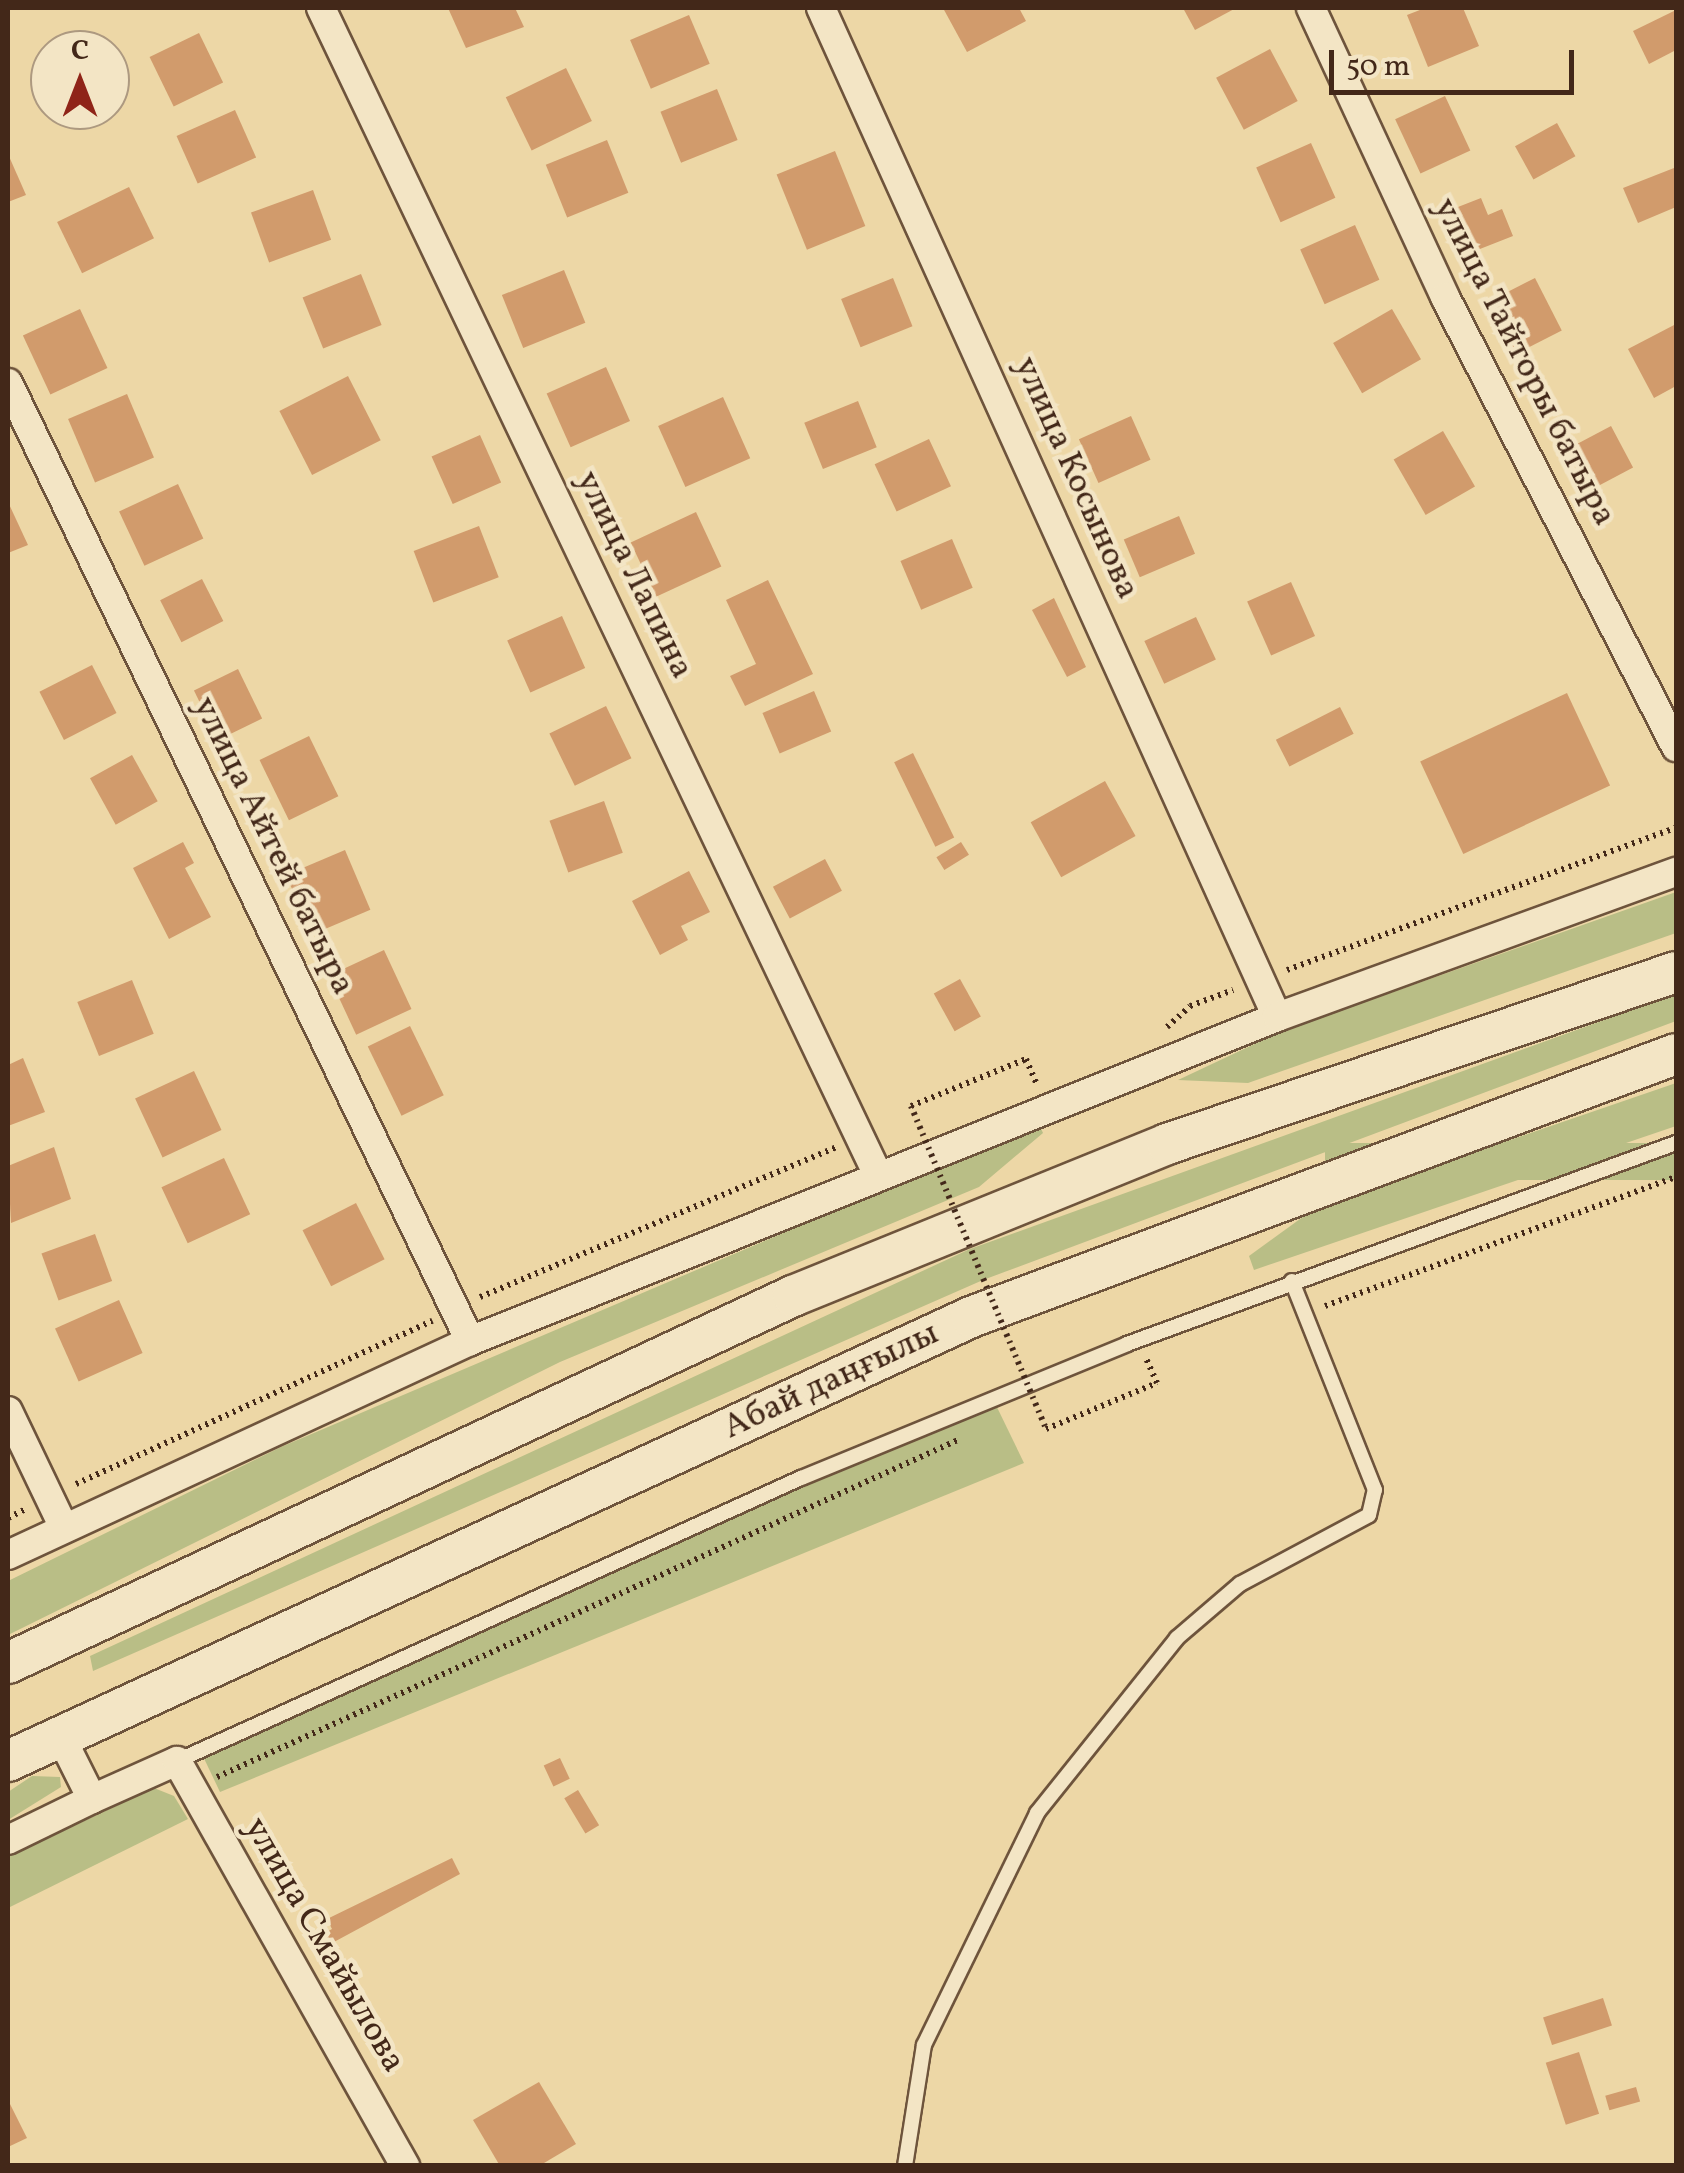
<!DOCTYPE html>
<meta charset="utf-8">
<style>
body{margin:0}
#map{position:relative;width:1684px;height:2173px;overflow:hidden;background:#edd7a6;font-family:Vollkorn,serif}
div>[style]{position:absolute}
.green>*{inset:0;background:#b9be86;transform-origin:0 0}
.building>*{inset:0;background:#d19b6c;transform-origin:0 0}
.path>*{height:6px;margin-top:-3px;transform-origin:0;background:repeating-linear-gradient(90deg,#432819 0 2.5px,transparent 0 7.5px)}
.roads{filter:drop-shadow(2px 0 #6e543c) drop-shadow(-2px 0 #6e543c) drop-shadow(0 2px #6e543c) drop-shadow(0 -2px #6e543c)}
.service>*{height:14px;margin:-7px;padding:0 7px;transform-origin:7px;border-radius:7px;background:#f3e5c5}
.minor>*{height:28px;margin:-14px;padding:0 14px;transform-origin:14px;border-radius:14px;background:#f3e5c5}
.secondary>*{height:40px;margin:-20px;padding:0 20px;transform-origin:20px;border-radius:20px;background:#f3e5c5}
.path-bridge>*{height:6px;margin-top:-3px;transform-origin:0;background:repeating-linear-gradient(90deg,#432819 0 2.5px,transparent 0 7.5px)}
span{translate:-50% -50%;white-space:nowrap;text-align:center;line-height:1.15;-webkit-text-stroke:9px #f3e5c5;paint-order:stroke}
.street-label{font-size:35px;color:#432819}
.frame{position:absolute;inset:0;border:10px solid #432819;pointer-events:none}
.north{position:absolute;left:30px;top:30px;width:100px;height:100px;box-sizing:border-box;background:#f3e5c5;border:2px solid #ad9980;border-radius:50%;rotate:0deg;font-size:28px;font-weight:700;line-height:40px;text-align:center;color:#432819}
.north::after{content:'';display:block;margin:auto;width:35px;height:45px;background:#8f2418;clip-path:polygon(50% 0,100% 100%,50% 72%,0 100%)}
.scale{position:absolute;left:1329px;top:50px;width:245px;height:45px;box-sizing:border-box;border:5px solid #432819;border-top:0;padding-left:12px;font-size:30px;line-height:35px;white-space:nowrap;color:#432819;-webkit-text-stroke:8px #f3e5c5;paint-order:stroke}
</style>
<div id="map">
<div class="green">
<i style="clip-path:polygon(1676px 892px,1676px 933px,1248px 1083px,1178px 1080px,1280px 1032px)"></i>
<i style="clip-path:polygon(1676px 994px,1676px 1021px,983px 1280px,93px 1671px,90px 1656px,970px 1249px)"></i>
<i style="clip-path:polygon(1676px 1083px,1676px 1126px,1254px 1270px,1249px 1256px,1318px 1206px)"></i>
<i style="clip-path:polygon(1039px 1124px,1043px 1133px,979px 1187px,560px 1362px,8px 1635px,8px 1581px,281px 1447px)"></i>
<i style="left:1676px;top:1143px;width:37px;height:351px;rotate:90deg"></i>
<i style="clip-path:polygon(993px 1399px,1024px 1463px,220px 1792px,200px 1750px)"></i>
<i style="clip-path:polygon(32px 1776px,60px 1777px,61px 1787px,8px 1820px,8px 1792px)"></i>
<i style="clip-path:polygon(154px 1788px,174px 1796px,188px 1819px,8px 1908px,8px 1857px)"></i>
</div>
<div class="building">
<i style="clip-path:polygon(448px 8px,515px 8px,524px 27px,466px 48px)"></i>
<i style="clip-path:polygon(943px 8px,1019px 8px,1026px 21px,967px 52px)"></i>
<i style="clip-path:polygon(1183px 8px,1236px 8px,1195px 30px)"></i>
<i style="clip-path:polygon(1425px 8px,1463px 8px,1479px 46px,1428px 67px,1407px 15px)"></i>
<i style="clip-path:polygon(1676px 10px,1676px 50px,1649px 64px,1633px 31px)"></i>
<i style="left:689px;top:15px;width:53px;height:64px;rotate:67deg"></i>
<i style="left:199px;top:33px;width:55px;height:55px;rotate:64deg"></i>
<i style="left:1270px;top:49px;width:59px;height:61px;rotate:62deg"></i>
<i style="left:566px;top:68px;width:59px;height:67px;rotate:64deg"></i>
<i style="left:717px;top:89px;width:55px;height:61px;rotate:68deg"></i>
<i style="left:1445px;top:96px;width:60px;height:55px;rotate:65deg"></i>
<i style="left:235px;top:110px;width:52px;height:64px;rotate:66deg"></i>
<i style="left:1557px;top:123px;width:38px;height:48px;rotate:61deg"></i>
<i style="left:607px;top:140px;width:57px;height:66px;rotate:68deg"></i>
<i style="left:1311px;top:143px;width:60px;height:60px;rotate:66deg"></i>
<i style="left:835px;top:151px;width:81px;height:63px;rotate:68deg"></i>
<i style="clip-path:polygon(8px 154px,26px 195px,8px 202px)"></i>
<i style="clip-path:polygon(1674px 168px,1676px 207px,1638px 223px,1623px 188px)"></i>
<i style="left:129px;top:187px;width:57px;height:80px;rotate:64deg"></i>
<i style="left:313px;top:190px;width:53px;height:66px;rotate:70deg"></i>
<i style="clip-path:polygon(1481px 198px,1488px 215px,1502px 209px,1513px 236px,1457px 258px,1440px 214px)"></i>
<i style="left:1355px;top:225px;width:60px;height:60px;rotate:66deg"></i>
<i style="left:564px;top:270px;width:57px;height:67px;rotate:68deg"></i>
<i style="left:361px;top:274px;width:55px;height:63px;rotate:68deg"></i>
<i style="left:893px;top:278px;width:52px;height:56px;rotate:68deg"></i>
<i style="left:1535px;top:278px;width:59px;height:55px;rotate:63deg"></i>
<i style="left:80px;top:309px;width:65px;height:63px;rotate:65deg"></i>
<i style="left:1392px;top:309px;width:58px;height:68px;rotate:60deg"></i>
<i style="clip-path:polygon(1676px 324px,1676px 386px,1654px 398px,1628px 349px)"></i>
<i style="left:606px;top:367px;width:59px;height:65px;rotate:66deg"></i>
<i style="left:348px;top:376px;width:72px;height:77px;rotate:63deg"></i>
<i style="left:127px;top:394px;width:69px;height:64px;rotate:67deg"></i>
<i style="left:723px;top:397px;width:67px;height:71px;rotate:66deg"></i>
<i style="left:858px;top:401px;width:50px;height:58px;rotate:68deg"></i>
<i style="left:1131px;top:416px;width:48px;height:57px;rotate:66deg"></i>
<i style="left:1611px;top:426px;width:47px;height:46px;rotate:62deg"></i>
<i style="left:1443px;top:431px;width:64px;height:57px;rotate:60deg"></i>
<i style="left:480px;top:435px;width:52px;height:53px;rotate:66deg"></i>
<i style="left:929px;top:439px;width:52px;height:60px;rotate:65deg"></i>
<i style="left:178px;top:484px;width:60px;height:65px;rotate:65deg"></i>
<i style="clip-path:polygon(8px 502px,28px 545px,8px 553px)"></i>
<i style="left:696px;top:512px;width:60px;height:72px;rotate:65deg"></i>
<i style="left:1179px;top:516px;width:41px;height:60px;rotate:67deg"></i>
<i style="left:479px;top:526px;width:55px;height:70px;rotate:69deg"></i>
<i style="left:952px;top:539px;width:53px;height:56px;rotate:67deg"></i>
<i style="left:202px;top:579px;width:47px;height:47px;rotate:63deg"></i>
<i style="clip-path:polygon(768px 580px,813px 674px,745px 706px,730px 676px,756px 664px,726px 600px)"></i>
<i style="left:1291px;top:582px;width:59px;height:48px;rotate:66deg"></i>
<i style="clip-path:polygon(1054px 598px,1086px 667px,1067px 677px,1032px 610px)"></i>
<i style="left:562px;top:616px;width:57px;height:60px;rotate:66deg"></i>
<i style="left:1196px;top:617px;width:47px;height:57px;rotate:65deg"></i>
<i style="left:92px;top:665px;width:54px;height:59px;rotate:63deg"></i>
<i style="left:238px;top:669px;width:55px;height:49px;rotate:64deg"></i>
<i style="left:814px;top:691px;width:44px;height:56px;rotate:67deg"></i>
<i style="left:1567px;top:693px;width:102px;height:162px;rotate:65deg"></i>
<i style="left:606px;top:706px;width:58px;height:63px;rotate:64deg"></i>
<i style="left:1340px;top:707px;width:30px;height:72px;rotate:63deg"></i>
<i style="left:309px;top:736px;width:67px;height:55px;rotate:64deg"></i>
<i style="left:913px;top:753px;width:94px;height:21px;rotate:64deg"></i>
<i style="left:132px;top:755px;width:53px;height:48px;rotate:61deg"></i>
<i style="left:1105px;top:781px;width:63px;height:85px;rotate:61deg"></i>
<i style="left:604px;top:801px;width:55px;height:58px;rotate:70deg"></i>
<i style="clip-path:polygon(183px 842px,194px 863px,185px 868px,211px 917px,169px 939px,133px 868px)"></i>
<i style="left:961px;top:842px;width:15px;height:29px;rotate:58deg"></i>
<i style="left:345px;top:850px;width:65px;height:64px;rotate:67deg"></i>
<i style="left:825px;top:859px;width:36px;height:59px;rotate:62deg"></i>
<i style="clip-path:polygon(689px 871px,710px 912px,681px 926px,688px 940px,660px 955px,632px 901px)"></i>
<i style="left:384px;top:950px;width:65px;height:61px;rotate:65deg"></i>
<i style="left:960px;top:979px;width:43px;height:30px;rotate:61deg"></i>
<i style="left:132px;top:980px;width:58px;height:59px;rotate:68deg"></i>
<i style="left:410px;top:1026px;width:77px;height:47px;rotate:64deg"></i>
<i style="clip-path:polygon(23px 1058px,45px 1112px,8px 1126px,8px 1065px)"></i>
<i style="left:194px;top:1071px;width:65px;height:65px;rotate:65deg"></i>
<i style="clip-path:polygon(54px 1147px,71px 1199px,11px 1223px,8px 1166px)"></i>
<i style="left:224px;top:1158px;width:62px;height:69px;rotate:65deg"></i>
<i style="left:356px;top:1203px;width:63px;height:60px;rotate:63deg"></i>
<i style="left:95px;top:1234px;width:50px;height:57px;rotate:70deg"></i>
<i style="left:119px;top:1300px;width:58px;height:70px;rotate:66deg"></i>
<i style="left:560px;top:1758px;width:23px;height:18px;rotate:65deg"></i>
<i style="left:578px;top:1790px;width:41px;height:16px;rotate:59deg"></i>
<i style="clip-path:polygon(452px 1858px,460px 1874px,321px 1949px,315px 1938px,332px 1929px,327px 1919px)"></i>
<i style="left:1603px;top:1998px;width:29px;height:63px;rotate:72deg"></i>
<i style="left:1579px;top:2052px;width:65px;height:35px;rotate:72deg"></i>
<i style="clip-path:polygon(539px 2082px,576px 2144px,539px 2166px,500px 2166px,473px 2120px)"></i>
<i style="left:1636px;top:2087px;width:15px;height:32px;rotate:74deg"></i>
<i style="clip-path:polygon(8px 2100px,27px 2138px,8px 2147px)"></i>
</div>
<div class="path">
<i style="left:1287px;top:970px;width:414px;rotate:-20.1deg"></i>
<i style="left:1167px;top:1027px;width:31px;rotate:-42deg"></i>
<i style="left:1190px;top:1006px;width:46px;rotate:-20.4deg"></i>
<i style="left:911px;top:1106px;width:124px;rotate:-22.2deg"></i>
<i style="left:1026px;top:1059px;width:26px;rotate:67deg"></i>
<i style="left:480px;top:1297px;width:387px;rotate:-22.8deg"></i>
<i style="left:1325px;top:1306px;width:374px;rotate:-20.2deg"></i>
<i style="left:1046px;top:1429px;width:120px;rotate:-22.5deg"></i>
<i style="left:1157px;top:1383px;width:27px;rotate:-114deg"></i>
<i style="left:76px;top:1484px;width:392px;rotate:-24.6deg"></i>
<i style="left:8px;top:1518px;width:18px;rotate:-27deg"></i>
<i style="left:217px;top:1777px;width:816px;rotate:-24.46deg"></i>
</div>
<div class="roads">
<div class="service">
<i style="left:177px;top:1761px;width:685px;rotate:-24.4deg"></i>
<i style="left:801px;top:1478px;width:352px;rotate:-22.3deg"></i>
<i style="left:1127px;top:1344px;width:585px;rotate:-20.11deg"></i>
<i style="left:905px;top:2166px;width:122px;rotate:-81.1deg"></i>
<i style="left:924px;top:2045px;width:258px;rotate:-64deg"></i>
<i style="left:1037px;top:1813px;width:224px;rotate:-51.3deg"></i>
<i style="left:1177px;top:1638px;width:83px;rotate:-40.6deg"></i>
<i style="left:1240px;top:1584px;width:146px;rotate:-28.1deg"></i>
<i style="left:1369px;top:1515px;width:26px;rotate:-77deg"></i>
<i style="left:1375px;top:1490px;width:225px;rotate:-111.7deg"></i>
</div>
<div class="minor">
<i style="left:321px;top:8px;width:1293px;rotate:64.49deg"></i>
<i style="left:821px;top:8px;width:1107px;rotate:65.68deg"></i>
<i style="left:1311px;top:8px;width:319px;rotate:65.1deg"></i>
<i style="left:1445px;top:297px;width:506px;rotate:62.83deg"></i>
<i style="left:8px;top:383px;width:1064px;rotate:64.25deg"></i>
<i style="left:8px;top:1411px;width:130px;rotate:64.4deg"></i>
<i style="left:8px;top:1555px;width:509px;rotate:-24.85deg"></i>
<i style="left:470px;top:1341px;width:870px;rotate:-21.87deg"></i>
<i style="left:1277px;top:1017px;width:425px;rotate:-20deg"></i>
<i style="left:92px;top:1799px;width:93px;rotate:-24.1deg"></i>
<i style="left:177px;top:1761px;width:465px;rotate:60.6deg"></i>
<i style="left:8px;top:1840px;width:93px;rotate:-26deg"></i>
<i style="left:92px;top:1799px;width:72px;rotate:-116.6deg"></i>
</div>
<div class="secondary">
<i style="left:8px;top:1663px;width:867px;rotate:-25.06deg"></i>
<i style="left:793px;top:1296px;width:404px;rotate:-22.1deg"></i>
<i style="left:1167px;top:1144px;width:537px;rotate:-18.67deg"></i>
<i style="left:8px;top:1761px;width:1060px;rotate:-24.75deg"></i>
<i style="left:971px;top:1317px;width:752px;rotate:-20.46deg"></i>
</div>
</div>
<div class="path-bridge">
<i style="left:911px;top:1106px;width:350px;rotate:67.3deg"></i>
</div>
<div class="street-label">
<span style="left:1524px;top:362px;rotate:63deg">улица Тайторы батыра</span>
<span style="left:1076px;top:478px;rotate:66deg">улица Косынова</span>
<span style="left:634px;top:575px;rotate:64deg">улица Лапина</span>
<span style="left:273px;top:846px;rotate:64deg">улица Айтей батыра</span>
<span style="left:831px;top:1381px;rotate:-25deg">Абай даңғылы</span>
<span style="left:324px;top:1945px;rotate:60deg">улица Смайылова</span>
</div>
<div class="frame"></div>
<div class="north">С</div>
<div class="scale">50 m</div>
</div>
